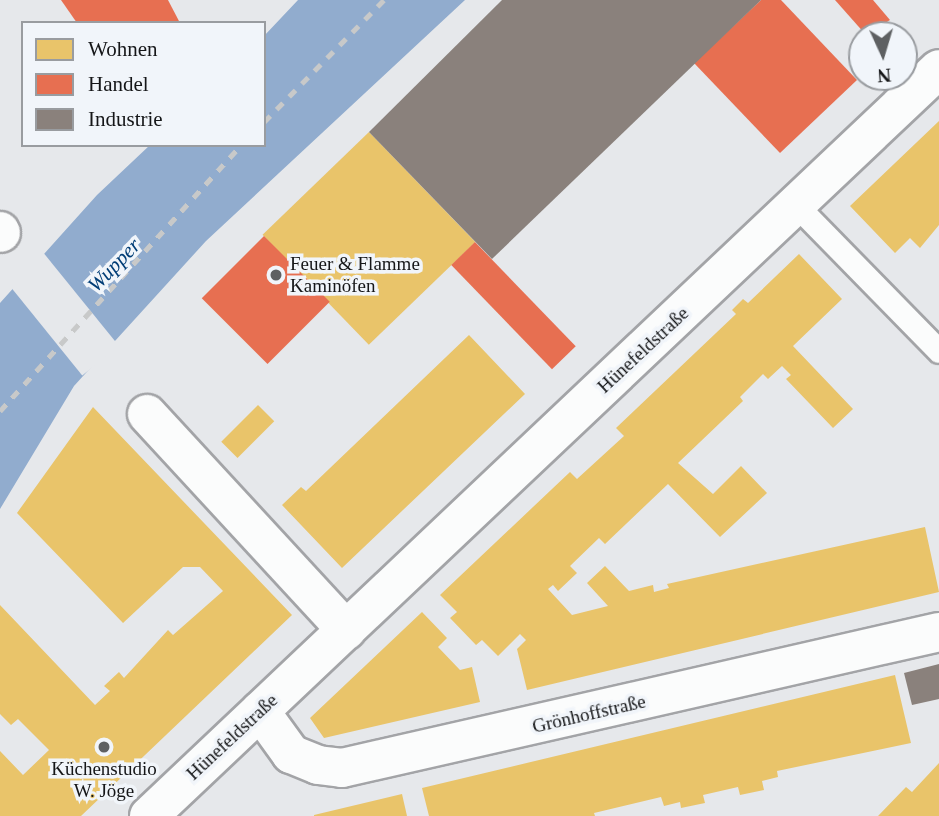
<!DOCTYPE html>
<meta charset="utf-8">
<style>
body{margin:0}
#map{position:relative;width:939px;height:816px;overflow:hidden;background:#e6e8eb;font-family:"Times New Roman",serif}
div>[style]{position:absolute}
.water>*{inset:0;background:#91acce}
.pier>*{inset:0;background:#e6e8eb;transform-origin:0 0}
.homes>*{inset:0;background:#e9c46a;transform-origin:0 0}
.shops>*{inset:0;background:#e76f51;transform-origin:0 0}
.industry>*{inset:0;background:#8a817c}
.roads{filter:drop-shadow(2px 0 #a3a4a7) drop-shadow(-2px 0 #a3a4a7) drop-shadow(0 2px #a3a4a7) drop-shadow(0 -2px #a3a4a7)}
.service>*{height:23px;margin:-11.5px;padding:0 11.5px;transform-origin:11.5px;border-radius:11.5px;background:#fbfcfc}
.minor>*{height:38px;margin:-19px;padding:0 19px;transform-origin:19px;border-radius:19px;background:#fbfcfc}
.tertiary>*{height:38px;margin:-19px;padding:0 19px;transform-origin:19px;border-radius:19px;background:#fbfcfc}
.rail>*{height:5px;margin-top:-2.5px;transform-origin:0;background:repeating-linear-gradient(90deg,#c8c9c9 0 9px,transparent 0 18px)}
.dots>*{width:19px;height:19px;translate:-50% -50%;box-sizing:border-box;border:4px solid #f1f5fa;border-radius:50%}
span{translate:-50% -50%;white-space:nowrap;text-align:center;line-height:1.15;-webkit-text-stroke:7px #f1f5fa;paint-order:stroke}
.poi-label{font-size:19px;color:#151618}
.left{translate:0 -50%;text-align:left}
.street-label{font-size:19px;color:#151618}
.water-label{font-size:21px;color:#013d76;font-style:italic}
.legend{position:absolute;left:21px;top:21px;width:245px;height:126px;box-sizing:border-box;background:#f1f5fa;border:2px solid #999ca0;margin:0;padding:9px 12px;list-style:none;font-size:21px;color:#151618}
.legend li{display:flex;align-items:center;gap:14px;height:35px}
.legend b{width:35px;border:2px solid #999ca0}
.north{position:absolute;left:848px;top:21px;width:70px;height:70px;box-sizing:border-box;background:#f1f5fa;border:2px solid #999ca0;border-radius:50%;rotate:176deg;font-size:19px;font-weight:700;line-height:28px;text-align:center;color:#151618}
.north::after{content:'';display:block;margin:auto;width:24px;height:32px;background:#5e6062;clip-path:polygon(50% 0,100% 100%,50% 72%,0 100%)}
</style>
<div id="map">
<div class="water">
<i style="clip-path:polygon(298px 0,465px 0,206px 241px,74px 386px,0 509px,0 303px,97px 195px,150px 145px,264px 145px,264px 36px)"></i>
</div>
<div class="pier">
<i style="left:42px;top:251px;width:122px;height:47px;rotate:51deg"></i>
</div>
<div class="homes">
<i style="clip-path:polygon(939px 121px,939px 225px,920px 248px,910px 238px,895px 253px,850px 206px)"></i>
<i style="left:369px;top:132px;width:153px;height:148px;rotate:46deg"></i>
<i style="clip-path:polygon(799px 254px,842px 299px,793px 346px,853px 409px,833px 428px,786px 379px,791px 375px,782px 366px,768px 379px,763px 374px,740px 397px,743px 401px,678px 463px,713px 494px,741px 466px,767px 493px,720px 537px,668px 484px,605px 544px,599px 538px,570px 566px,577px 573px,558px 591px,553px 585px,548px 589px,572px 615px,608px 606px,587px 583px,605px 566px,629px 591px,653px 585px,654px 592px,669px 588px,667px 584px,925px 527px,939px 592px,527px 690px,517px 649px,526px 640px,520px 634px,498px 656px,482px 640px,476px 645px,450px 618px,457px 612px,440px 595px,570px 472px,577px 479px,624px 436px,616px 428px,736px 314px,732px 310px,743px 299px,748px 303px)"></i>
<i style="clip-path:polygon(469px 335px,525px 394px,342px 568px,282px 505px,301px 487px,306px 491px)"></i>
<i style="left:258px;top:405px;width:23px;height:52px;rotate:45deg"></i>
<i style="clip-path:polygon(93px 407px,292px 615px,81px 816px,0 816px,0 751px,23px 775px,49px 750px,18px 719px,11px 725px,0 714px,0 605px,95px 705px,110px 691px,104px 686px,119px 672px,124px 678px,168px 630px,173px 635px,223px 591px,200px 567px,183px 567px,123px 623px,17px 513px)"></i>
<i style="clip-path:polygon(422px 612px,447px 638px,438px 647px,460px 670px,472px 667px,480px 702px,324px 738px,310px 718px)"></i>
<i style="clip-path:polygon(895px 675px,911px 743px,777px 771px,778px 777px,762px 781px,764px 790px,740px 795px,738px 787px,703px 795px,705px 803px,681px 808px,680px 802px,664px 806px,661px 797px,594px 813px,595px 816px,429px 816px,422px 788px)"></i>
<i style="clip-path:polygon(939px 763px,939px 816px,878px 816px,906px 787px,912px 792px)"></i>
<i style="clip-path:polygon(402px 794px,407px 816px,314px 816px,314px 815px)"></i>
</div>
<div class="shops">
<i style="clip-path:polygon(61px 0,168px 0,180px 23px,77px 23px)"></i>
<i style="clip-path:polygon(761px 0,781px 0,857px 80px,780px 153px,694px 63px)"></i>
<i style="clip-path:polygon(835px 0,873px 0,890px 20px,866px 35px)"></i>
<i style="left:264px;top:236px;width:93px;height:88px;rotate:45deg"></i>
<i style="left:475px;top:242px;width:145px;height:33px;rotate:46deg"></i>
</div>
<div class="industry">
<i style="clip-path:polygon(502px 0,761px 0,492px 259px,369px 132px)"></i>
<i style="clip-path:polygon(939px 664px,939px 699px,912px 705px,904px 673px)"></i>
</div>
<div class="roads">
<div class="service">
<i style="left:796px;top:205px;width:204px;rotate:45.6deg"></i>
</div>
<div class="minor">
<i style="left:0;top:231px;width:2px;rotate:63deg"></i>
<i style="left:147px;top:414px;width:294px;rotate:47.3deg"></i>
<i style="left:260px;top:711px;width:53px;rotate:54.2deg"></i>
<i style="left:291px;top:754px;width:29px;rotate:22deg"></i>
<i style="left:318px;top:765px;width:24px;rotate:7deg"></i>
<i style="left:342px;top:768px;width:612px;rotate:-12.83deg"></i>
</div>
<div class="tertiary">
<i style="left:149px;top:816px;width:1087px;rotate:-43.4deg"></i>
</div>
</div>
<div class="rail">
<i style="left:264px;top:122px;width:171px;rotate:-45.5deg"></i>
<i style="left:0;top:411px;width:359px;rotate:-47.8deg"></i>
</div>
<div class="dots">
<i style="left:276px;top:275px;background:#5e6062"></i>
<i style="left:104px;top:747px;background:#5e6062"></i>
</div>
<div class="poi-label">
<span class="left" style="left:290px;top:275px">Feuer &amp; Flamme<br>Kaminöfen</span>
<span style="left:104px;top:780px">Küchenstudio<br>W. Jöge</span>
</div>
<div class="street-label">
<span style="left:643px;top:350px;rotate:-43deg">Hünefeldstraße</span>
<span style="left:589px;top:714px;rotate:-13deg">Grönhoffstraße</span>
<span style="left:232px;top:737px;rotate:-43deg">Hünefeldstraße</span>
</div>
<div class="water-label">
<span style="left:114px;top:265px;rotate:-46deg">Wupper</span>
</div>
<ul class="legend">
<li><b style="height:19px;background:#e9c46a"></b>Wohnen</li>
<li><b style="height:19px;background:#e76f51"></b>Handel</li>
<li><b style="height:19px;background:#8a817c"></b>Industrie</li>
</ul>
<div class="north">N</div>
</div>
